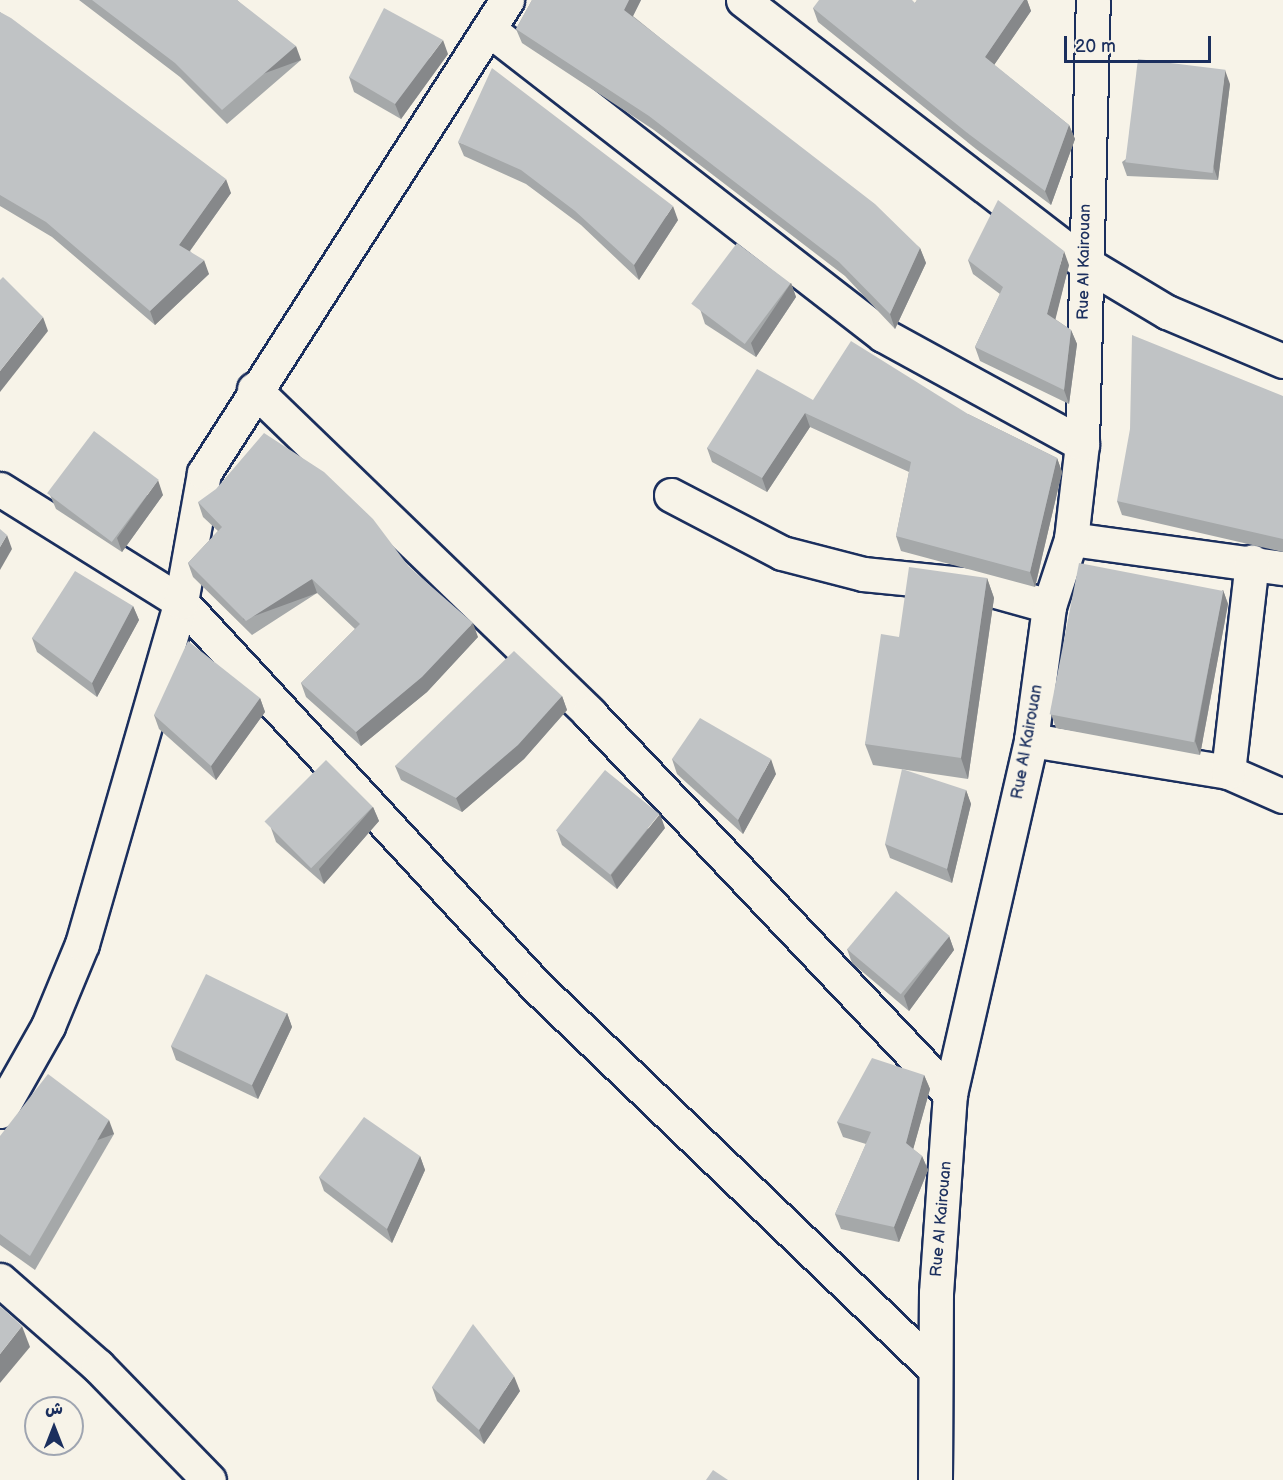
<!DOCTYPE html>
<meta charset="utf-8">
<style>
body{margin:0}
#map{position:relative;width:1283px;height:1480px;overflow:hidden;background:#f7f3e8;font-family:"Balsamiq Sans","Playpen Sans Arabic",sans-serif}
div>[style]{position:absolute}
.roads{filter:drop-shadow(2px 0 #1b2f5e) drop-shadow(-2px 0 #1b2f5e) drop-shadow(0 2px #1b2f5e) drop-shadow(0 -2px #1b2f5e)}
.minor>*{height:33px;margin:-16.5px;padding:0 16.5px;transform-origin:16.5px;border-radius:16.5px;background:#f7f3e8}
.wall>*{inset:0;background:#a5a8a9}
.shaded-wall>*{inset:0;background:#86888a;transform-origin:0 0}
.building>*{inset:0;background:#c0c3c5;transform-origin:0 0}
span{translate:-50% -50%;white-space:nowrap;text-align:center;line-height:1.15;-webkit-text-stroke:5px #f7f3e8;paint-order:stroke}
.street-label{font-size:16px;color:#1b2f5e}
.north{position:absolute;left:24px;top:1396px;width:60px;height:60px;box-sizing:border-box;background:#f7f3e8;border:2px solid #9fa5b1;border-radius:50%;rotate:0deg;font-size:16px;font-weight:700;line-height:24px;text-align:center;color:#1b2f5e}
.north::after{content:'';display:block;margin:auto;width:21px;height:27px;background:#1b2f5e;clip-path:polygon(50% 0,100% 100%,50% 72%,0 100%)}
.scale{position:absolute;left:1064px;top:36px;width:147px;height:27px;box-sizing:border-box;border:3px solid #1b2f5e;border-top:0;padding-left:8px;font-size:18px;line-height:21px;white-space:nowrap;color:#1b2f5e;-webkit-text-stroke:4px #f7f3e8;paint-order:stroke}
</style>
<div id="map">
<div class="roads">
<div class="minor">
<i style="left:743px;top:0;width:431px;rotate:37.6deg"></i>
<i style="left:1085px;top:263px;width:96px;rotate:30.9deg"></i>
<i style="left:1167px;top:312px;width:126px;rotate:22.9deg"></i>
<i style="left:491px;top:31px;width:496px;rotate:37.8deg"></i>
<i style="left:883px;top:335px;width:227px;rotate:28.7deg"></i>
<i style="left:254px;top:389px;width:466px;rotate:44deg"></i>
<i style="left:589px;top:713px;width:525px;rotate:46.54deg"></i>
<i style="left:0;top:489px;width:213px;rotate:32deg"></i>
<i style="left:181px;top:602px;width:523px;rotate:47.25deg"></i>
<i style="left:536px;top:986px;width:550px;rotate:43.82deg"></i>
<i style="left:671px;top:495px;width:125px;rotate:27.6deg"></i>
<i style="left:782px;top:553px;width:84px;rotate:14.5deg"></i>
<i style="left:863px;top:574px;width:112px;rotate:5.7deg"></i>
<i style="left:974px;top:585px;width:78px;rotate:15.6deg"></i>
<i style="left:1071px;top:539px;width:214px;rotate:7.8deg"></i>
<i style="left:1031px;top:740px;width:200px;rotate:9.2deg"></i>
<i style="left:1228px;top:772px;width:60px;rotate:23.6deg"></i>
<i style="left:1228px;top:772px;width:212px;rotate:-83.5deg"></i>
<i style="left:0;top:1111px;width:98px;rotate:-60.5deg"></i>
<i style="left:48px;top:1026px;width:89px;rotate:-67.5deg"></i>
<i style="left:82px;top:944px;width:356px;rotate:-73.9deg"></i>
<i style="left:181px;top:602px;width:131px;rotate:-79.9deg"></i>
<i style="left:204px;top:473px;width:562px;rotate:-57.36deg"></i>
<i style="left:0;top:1280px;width:130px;rotate:41.3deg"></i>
<i style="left:98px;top:1366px;width:159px;rotate:45.8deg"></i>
<i style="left:935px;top:1480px;width:187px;rotate:-89.7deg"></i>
<i style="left:936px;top:1293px;width:199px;rotate:-86deg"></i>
<i style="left:950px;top:1094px;width:363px;rotate:-77.1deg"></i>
<i style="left:1031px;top:740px;width:135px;rotate:-82.3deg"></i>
<i style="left:1049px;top:606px;width:71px;rotate:-71.8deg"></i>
<i style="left:1071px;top:539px;width:96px;rotate:-83.4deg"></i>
<i style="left:1082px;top:444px;width:444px;rotate:-88.6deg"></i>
</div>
</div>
<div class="wall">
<i style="clip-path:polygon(79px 0,237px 0,301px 60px,227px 124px,180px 77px)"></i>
<i style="clip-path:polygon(532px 0,641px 0,633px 16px,920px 248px,926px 263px,895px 329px,845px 276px,654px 130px,522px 43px,516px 29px)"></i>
<i style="clip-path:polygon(917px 0,1027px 0,1031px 11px,994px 65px,1069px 125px,1075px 139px,1051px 205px,976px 149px,818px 22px,813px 8px,915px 3px)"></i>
<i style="clip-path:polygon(0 12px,231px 193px,190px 251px,209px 274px,155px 325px,52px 237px,0 206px)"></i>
<i style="clip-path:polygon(448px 54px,401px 119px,354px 92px,349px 77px)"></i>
<i style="clip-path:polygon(1230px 84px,1218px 180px,1127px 176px,1122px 162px)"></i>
<i style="clip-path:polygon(458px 142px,678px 220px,639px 280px,581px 225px,526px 184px,464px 156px)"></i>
<i style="clip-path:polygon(968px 260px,1069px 265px,1055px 319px,1071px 330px,1077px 344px,1069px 404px,980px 361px,975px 347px,1000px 294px,973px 274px)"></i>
<i style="clip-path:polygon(791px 283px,796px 297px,756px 357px,705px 324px,700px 309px)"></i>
<i style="clip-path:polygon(1283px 396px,1283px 552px,1122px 515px,1117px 501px)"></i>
<i style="clip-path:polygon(813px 400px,968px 414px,1057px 458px,1062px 472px,1035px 587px,901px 551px,896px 536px,909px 472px,810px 427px,767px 492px,712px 462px,707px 448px)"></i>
<i style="clip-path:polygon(50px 495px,163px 495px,122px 552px,56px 509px)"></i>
<i style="clip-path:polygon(198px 502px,409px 567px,478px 637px,427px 692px,361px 746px,306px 697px,301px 683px,355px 629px,317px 593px,252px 635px,193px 577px,188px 563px,218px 531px,203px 517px)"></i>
<i style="clip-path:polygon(987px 578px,994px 598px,968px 779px,873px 765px,865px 744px,899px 637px)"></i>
<i style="clip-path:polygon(1223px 590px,1228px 604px,1200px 755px,1056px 728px,1051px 714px)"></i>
<i style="clip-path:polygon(133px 606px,139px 620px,97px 697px,37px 652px,32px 638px)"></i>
<i style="clip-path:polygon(562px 696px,567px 710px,524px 759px,462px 812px,401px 780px,395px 766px)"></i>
<i style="clip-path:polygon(260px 698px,265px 712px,216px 780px,159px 729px,154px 715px)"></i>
<i style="clip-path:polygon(672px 759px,776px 774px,743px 834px,677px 774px)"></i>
<i style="clip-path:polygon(966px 790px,971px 804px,952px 883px,890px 858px,885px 844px)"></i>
<i style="clip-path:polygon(373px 807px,379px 821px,324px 884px,276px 842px,271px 828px)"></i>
<i style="clip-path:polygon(665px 828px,617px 889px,562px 845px,557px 831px)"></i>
<i style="clip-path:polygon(949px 936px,954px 950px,909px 1011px,852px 963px,847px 949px)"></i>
<i style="clip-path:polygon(287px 1013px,292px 1027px,258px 1099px,176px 1060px,171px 1046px)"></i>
<i style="clip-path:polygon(924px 1075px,930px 1089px,913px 1149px,922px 1156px,928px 1170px,899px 1242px,841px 1229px,835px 1214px,866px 1144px,843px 1137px,837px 1122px)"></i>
<i style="clip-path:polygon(114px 1134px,35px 1270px,0 1245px,0 1136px)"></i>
<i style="clip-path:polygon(420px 1156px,425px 1170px,392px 1243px,324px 1191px,319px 1177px)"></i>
<i style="clip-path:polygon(432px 1387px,520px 1391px,484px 1444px,437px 1401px)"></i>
</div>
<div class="shaded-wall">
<i style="clip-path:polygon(629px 0,641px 0,629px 24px,624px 10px)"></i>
<i style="clip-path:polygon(1024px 0,1027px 0,1031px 11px,990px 71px,985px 57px)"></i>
<i style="clip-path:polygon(443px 40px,448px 54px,401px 119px,395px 104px)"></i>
<i style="left:296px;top:46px;width:15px;height:98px;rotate:70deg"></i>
<i style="clip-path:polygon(1225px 70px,1230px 84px,1218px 180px,1213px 166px)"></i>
<i style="clip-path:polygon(1069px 125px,1075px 139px,1051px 205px,1045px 191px)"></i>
<i style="clip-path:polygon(226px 179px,231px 193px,184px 259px,179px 245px)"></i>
<i style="clip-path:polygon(673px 206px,678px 220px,639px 280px,634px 265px)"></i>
<i style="clip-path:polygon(920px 248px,926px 263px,895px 329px,890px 314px)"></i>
<i style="clip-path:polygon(1064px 251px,1069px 265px,1053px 329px,1047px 314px)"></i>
<i style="clip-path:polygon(204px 260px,209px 274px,155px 325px,150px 311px)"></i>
<i style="clip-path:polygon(791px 283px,796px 297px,756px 357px,751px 343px)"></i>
<i style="clip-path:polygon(43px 317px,48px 331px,0 392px,0 371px)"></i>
<i style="clip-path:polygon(1071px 330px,1077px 344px,1069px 404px,1064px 390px)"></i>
<i style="clip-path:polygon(805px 413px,810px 427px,767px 492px,762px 478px)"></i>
<i style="clip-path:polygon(1057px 458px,1062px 472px,1035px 587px,1030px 572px)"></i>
<i style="clip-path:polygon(158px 480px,163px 495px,122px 552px,117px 538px)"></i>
<i style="clip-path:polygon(7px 535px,12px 549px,0 570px,0 547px)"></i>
<i style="clip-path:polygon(987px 578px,994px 598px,968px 779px,961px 758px)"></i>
<i style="left:312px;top:579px;width:15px;height:78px;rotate:70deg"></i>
<i style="clip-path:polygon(1223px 590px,1228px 604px,1200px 755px,1195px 741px)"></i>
<i style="clip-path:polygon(133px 606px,139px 620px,97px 697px,92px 683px)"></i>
<i style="clip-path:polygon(473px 623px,478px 637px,427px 692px,361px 746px,356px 732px)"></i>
<i style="clip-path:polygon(562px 696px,567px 710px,524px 759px,462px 812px,456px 798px)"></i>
<i style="clip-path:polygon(260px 698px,265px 712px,216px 780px,211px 766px)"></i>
<i style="clip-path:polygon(771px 759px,776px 774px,743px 834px,738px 820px)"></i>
<i style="clip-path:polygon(966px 790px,971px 804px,952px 883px,947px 869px)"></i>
<i style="clip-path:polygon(373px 807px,379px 821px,324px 884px,319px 869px)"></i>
<i style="clip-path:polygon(660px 814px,665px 828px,617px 889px,611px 875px)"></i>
<i style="clip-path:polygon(949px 936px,954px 950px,909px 1011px,904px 996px)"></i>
<i style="clip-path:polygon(287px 1013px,292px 1027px,258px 1099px,252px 1085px)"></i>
<i style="clip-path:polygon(924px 1075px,930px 1089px,911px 1157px,906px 1143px)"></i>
<i style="left:109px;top:1120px;width:15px;height:157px;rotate:70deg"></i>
<i style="clip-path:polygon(420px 1156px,425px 1170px,392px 1243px,387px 1229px)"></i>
<i style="clip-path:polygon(922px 1156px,928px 1170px,899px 1242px,894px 1227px)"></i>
<i style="clip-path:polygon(22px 1326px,30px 1347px,0 1383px,0 1354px)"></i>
<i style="clip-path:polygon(514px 1376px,520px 1391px,484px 1444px,479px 1430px)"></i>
</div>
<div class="building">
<i style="clip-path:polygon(92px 0,237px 0,296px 46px,222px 110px,175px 63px)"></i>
<i style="clip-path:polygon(532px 0,629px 0,624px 10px,875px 204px,920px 248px,890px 314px,839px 262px,649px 116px,516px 29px)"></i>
<i style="clip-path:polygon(819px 0,912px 0,915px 3px,917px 0,1024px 0,985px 57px,1069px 125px,1045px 191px,970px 135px,813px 8px)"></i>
<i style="clip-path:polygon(384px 8px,443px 40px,395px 104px,349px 77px)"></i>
<i style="clip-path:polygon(0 12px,11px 18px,226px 179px,179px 245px,204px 260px,150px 311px,46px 222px,0 195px)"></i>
<i style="left:1138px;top:59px;width:88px;height:104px;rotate:7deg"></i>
<i style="clip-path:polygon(492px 68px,673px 206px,634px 265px,575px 211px,521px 170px,458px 142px)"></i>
<i style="clip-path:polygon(998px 200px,1064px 251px,1047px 314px,1071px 330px,1064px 390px,975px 347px,1003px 287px,968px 260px)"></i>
<i style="left:737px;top:243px;width:67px;height:76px;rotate:37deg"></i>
<i style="clip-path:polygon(3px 277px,43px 317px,0 371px,0 280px)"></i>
<i style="clip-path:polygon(1132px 335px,1283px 396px,1283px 539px,1117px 501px,1130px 429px)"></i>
<i style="clip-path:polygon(851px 341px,968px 414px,1057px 458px,1030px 572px,896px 536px,911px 462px,805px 413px,762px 478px,707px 448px,757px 369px,813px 400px)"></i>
<i style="left:94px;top:431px;width:81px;height:78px;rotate:37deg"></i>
<i style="clip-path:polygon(264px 433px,324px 472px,373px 519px,409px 567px,473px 623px,422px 677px,356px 732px,301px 683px,360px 624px,312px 579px,246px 621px,188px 563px,222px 527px,198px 502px,216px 489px)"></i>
<i style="clip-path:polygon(0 529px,7px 535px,0 547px)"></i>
<i style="left:1079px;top:563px;width:147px;height:154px;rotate:11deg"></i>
<i style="clip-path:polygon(909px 567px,987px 578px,961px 758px,865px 744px,881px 634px,899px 637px)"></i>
<i style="clip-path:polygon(75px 571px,133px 606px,92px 683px,32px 638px)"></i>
<i style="clip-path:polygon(188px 641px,260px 698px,211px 766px,154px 715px)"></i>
<i style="clip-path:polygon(514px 651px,562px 696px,518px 745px,456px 798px,395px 766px)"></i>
<i style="clip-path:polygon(700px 718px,771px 759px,738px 820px,672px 759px)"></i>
<i style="left:326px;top:760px;width:66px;height:87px;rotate:45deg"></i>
<i style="clip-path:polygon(902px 769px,966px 790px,947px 869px,885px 844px)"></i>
<i style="left:605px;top:770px;width:70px;height:78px;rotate:39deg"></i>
<i style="left:896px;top:891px;width:70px;height:76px;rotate:40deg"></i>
<i style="left:206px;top:974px;width:90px;height:80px;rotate:26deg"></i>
<i style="clip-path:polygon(872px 1058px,924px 1075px,906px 1143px,922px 1156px,894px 1227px,835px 1214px,871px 1132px,837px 1122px)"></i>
<i style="clip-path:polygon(48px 1074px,109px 1120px,30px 1256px,0 1234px,0 1136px)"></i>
<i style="clip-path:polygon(364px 1117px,420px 1156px,387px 1229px,319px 1177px)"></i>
<i style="clip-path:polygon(0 1306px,22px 1326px,0 1354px)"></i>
<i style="clip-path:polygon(473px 1324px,514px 1376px,479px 1430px,432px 1387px)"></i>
<i style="clip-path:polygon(713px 1470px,728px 1480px,706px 1480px)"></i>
</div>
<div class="street-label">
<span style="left:1085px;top:262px;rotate:-89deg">Rue Al Kairouan</span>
<span style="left:1028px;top:742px;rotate:-80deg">Rue Al Kairouan</span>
<span style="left:942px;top:1219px;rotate:-85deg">Rue Al Kairouan</span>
</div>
<div class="north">ش</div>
<div class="scale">20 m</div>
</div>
